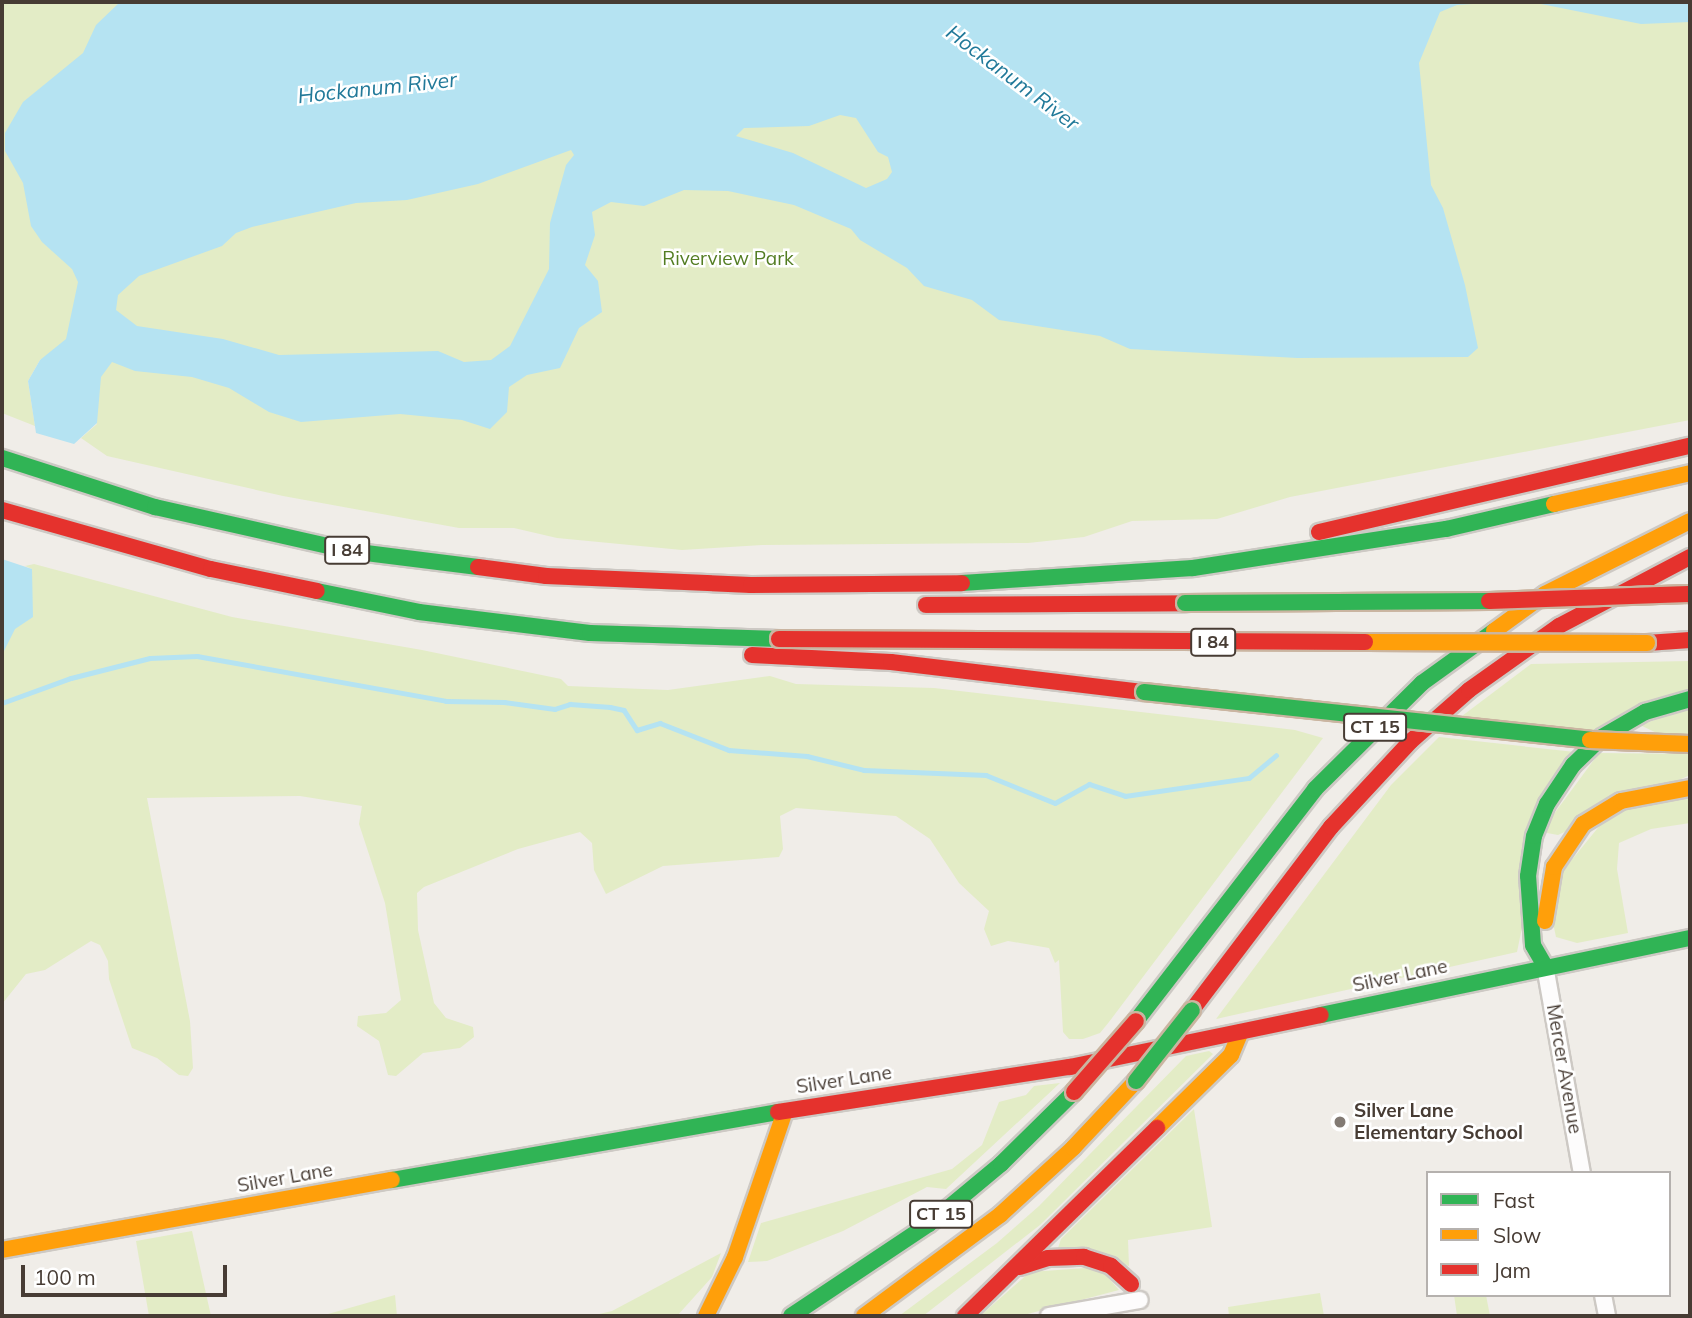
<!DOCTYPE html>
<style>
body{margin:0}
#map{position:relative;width:1692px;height:1318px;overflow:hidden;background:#f0ede8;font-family:Mulish,sans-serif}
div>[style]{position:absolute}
.green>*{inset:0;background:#e3ecc6}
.water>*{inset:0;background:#b5e3f2}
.stream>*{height:4.5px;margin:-2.25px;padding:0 2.25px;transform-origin:2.25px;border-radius:2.25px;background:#b5e3f2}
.roads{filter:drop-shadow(2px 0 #cdc9c4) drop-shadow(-2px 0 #cdc9c4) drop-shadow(0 2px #cdc9c4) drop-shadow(0 -2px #cdc9c4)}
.street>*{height:16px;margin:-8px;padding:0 8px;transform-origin:8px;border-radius:8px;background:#fdfcfc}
.fast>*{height:16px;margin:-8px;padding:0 8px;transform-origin:8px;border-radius:8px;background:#30b455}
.slow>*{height:16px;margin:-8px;padding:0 8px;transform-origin:8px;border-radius:8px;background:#ff9f0a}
.jam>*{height:16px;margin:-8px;padding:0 8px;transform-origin:8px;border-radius:8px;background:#e5322d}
.bridges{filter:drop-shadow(2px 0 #cab5a1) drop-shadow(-2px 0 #cab5a1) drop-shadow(0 2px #cab5a1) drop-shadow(0 -2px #cab5a1)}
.fast-bridge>*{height:16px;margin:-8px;padding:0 8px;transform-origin:8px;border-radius:8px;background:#30b455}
.slow-bridge>*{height:16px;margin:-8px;padding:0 8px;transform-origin:8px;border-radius:8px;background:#ff9f0a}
.jam-bridge>*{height:16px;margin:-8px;padding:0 8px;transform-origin:8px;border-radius:8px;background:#e5322d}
.dots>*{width:19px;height:19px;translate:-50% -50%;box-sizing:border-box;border:4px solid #fff;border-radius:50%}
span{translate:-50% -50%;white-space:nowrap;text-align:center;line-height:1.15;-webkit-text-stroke:5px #fff;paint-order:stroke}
.shield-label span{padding:2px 5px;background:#fff;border:2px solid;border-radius:5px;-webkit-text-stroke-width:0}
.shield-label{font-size:18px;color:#473c34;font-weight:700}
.park-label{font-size:19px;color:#537d23}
.street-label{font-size:19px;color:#473c34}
.poi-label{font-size:19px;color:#473c34;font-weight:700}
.left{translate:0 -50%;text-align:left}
.water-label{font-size:21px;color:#217999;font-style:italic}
.frame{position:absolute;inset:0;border:4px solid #473c34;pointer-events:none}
.legend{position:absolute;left:1426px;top:1171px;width:245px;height:126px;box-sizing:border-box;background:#fff;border:2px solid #b5b1ae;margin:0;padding:9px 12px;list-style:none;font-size:21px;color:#473c34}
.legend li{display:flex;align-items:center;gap:14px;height:35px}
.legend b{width:35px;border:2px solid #b5b1ae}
.scale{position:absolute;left:21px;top:1265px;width:206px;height:32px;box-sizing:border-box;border:4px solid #473c34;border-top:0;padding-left:9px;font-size:21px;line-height:24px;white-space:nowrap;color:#473c34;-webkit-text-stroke:5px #fff;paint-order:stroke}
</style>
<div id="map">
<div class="green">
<i style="clip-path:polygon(2px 2px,1690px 2px,1690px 420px,1290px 497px,1217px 519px,1132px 521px,1084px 537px,1028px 543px,762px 545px,682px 550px,557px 538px,514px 528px,459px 528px,283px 496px,107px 456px,81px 438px,97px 424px,52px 354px,40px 360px,28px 381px,35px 426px,2px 413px)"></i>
<i style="clip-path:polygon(34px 564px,232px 617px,422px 650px,561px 679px,568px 686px,668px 690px,770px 676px,796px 684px,934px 688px,1295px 730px,1323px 738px,1109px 1022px,1100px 1033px,1083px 1039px,1069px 1039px,1063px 1032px,1059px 960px,1055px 963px,1049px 948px,1008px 941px,991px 946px,984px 929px,989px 911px,959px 883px,930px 839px,896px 816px,796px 808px,780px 816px,783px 849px,779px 857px,663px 866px,606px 894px,594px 870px,592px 843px,580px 832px,518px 849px,424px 887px,417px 893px,418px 930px,434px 1003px,446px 1018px,473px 1027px,474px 1037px,460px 1048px,423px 1053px,396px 1076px,388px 1075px,379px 1041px,357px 1026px,358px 1016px,386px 1013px,401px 1000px,385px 903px,359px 824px,362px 806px,300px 796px,147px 798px,190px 1021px,193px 1068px,188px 1076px,179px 1075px,157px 1058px,132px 1048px,109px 979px,108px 961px,100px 945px,91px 941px,45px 970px,26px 974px,2px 1004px,2px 655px,32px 569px,25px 566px)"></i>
<i style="clip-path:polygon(1690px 661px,1690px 689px,1593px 733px,1458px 719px,1531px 664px)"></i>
<i style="clip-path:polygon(1690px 708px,1690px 734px,1661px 735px,1640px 725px)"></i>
<i style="clip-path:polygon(1439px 737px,1575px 752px,1553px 776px,1517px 952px,1216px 1019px,1391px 785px)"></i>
<i style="clip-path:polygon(1599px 753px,1690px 754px,1690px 775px,1558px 835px,1547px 833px,1545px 826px)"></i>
<i style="clip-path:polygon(1690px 797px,1690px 823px,1651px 829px,1619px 843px,1617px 869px,1628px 933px,1577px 943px,1556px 937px,1553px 923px,1557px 878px,1610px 813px)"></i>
<i style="clip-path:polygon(1209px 1051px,1213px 1054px,1040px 1225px,923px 1316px,899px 1316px,997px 1243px,1039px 1206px,1186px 1056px)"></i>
<i style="clip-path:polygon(1060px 1083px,946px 1189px,927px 1187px,843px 1231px,767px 1261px,748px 1262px,761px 1223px,952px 1169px,982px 1145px,999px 1102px,1026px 1095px,1034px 1086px)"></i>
<i style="clip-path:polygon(1194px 1109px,1212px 1227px,1128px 1240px,1129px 1266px,1058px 1248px,1061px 1239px)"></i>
<i style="clip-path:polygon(192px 1231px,211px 1316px,149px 1316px,136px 1241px)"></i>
<i style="clip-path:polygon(721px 1253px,712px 1277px,677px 1316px,591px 1316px,612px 1311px)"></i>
<i style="clip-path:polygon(1099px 1267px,1119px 1290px,1020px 1316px,980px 1316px,1030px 1272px)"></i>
<i style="clip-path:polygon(1320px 1293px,1324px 1316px,1229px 1316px,1228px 1307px)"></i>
<i style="clip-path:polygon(395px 1295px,397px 1316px,321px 1316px)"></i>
<i style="clip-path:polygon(1454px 1295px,1486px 1295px,1490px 1316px,1457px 1316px)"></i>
</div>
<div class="water">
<i style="clip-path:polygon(evenodd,120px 2px,1502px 2px,1457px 5px,1440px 12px,1419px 63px,1431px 185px,1443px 208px,1465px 285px,1478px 348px,1468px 357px,1297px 358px,1130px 349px,1100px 336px,999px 320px,972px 300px,924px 286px,907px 268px,860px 240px,851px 229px,794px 205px,728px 191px,684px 190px,644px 206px,611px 202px,592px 212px,595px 235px,585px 265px,598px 281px,602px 312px,579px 328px,560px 368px,527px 375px,509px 387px,507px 412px,490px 429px,462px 420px,400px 414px,301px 422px,269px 412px,229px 388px,192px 377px,135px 371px,112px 362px,101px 377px,97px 423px,74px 444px,36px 433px,28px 381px,40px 360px,66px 339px,78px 282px,72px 269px,42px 242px,31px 226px,23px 183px,5px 151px,5px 133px,23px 102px,83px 53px,96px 25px,120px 2px,840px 115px,856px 118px,878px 152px,888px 157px,892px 172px,887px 179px,866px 188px,793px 153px,736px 136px,744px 128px,809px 126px,840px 115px,120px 2px,571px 150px,574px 155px,566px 165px,550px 223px,549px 269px,510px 346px,491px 360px,464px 362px,438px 351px,279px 355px,223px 339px,137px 326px,116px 310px,118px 295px,139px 276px,222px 246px,236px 233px,252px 227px,356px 203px,407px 200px,478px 184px,571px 150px)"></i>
<i style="clip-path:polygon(1531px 2px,1690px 2px,1690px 22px,1641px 24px)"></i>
<i style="clip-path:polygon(2px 559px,32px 569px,33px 617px,15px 629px,2px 655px)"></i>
</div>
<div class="stream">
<i style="left:2px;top:703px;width:73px;rotate:-19.9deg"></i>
<i style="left:71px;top:678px;width:81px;rotate:-14.2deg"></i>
<i style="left:150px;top:658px;width:47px;rotate:-2.4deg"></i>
<i style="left:197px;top:656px;width:253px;rotate:10.2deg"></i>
<i style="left:446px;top:701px;width:58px;rotate:1deg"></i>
<i style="left:504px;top:702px;width:51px;rotate:7.8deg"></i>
<i style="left:555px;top:709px;width:16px;rotate:-18deg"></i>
<i style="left:570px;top:704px;width:40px;rotate:4.3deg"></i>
<i style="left:610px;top:707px;width:14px;rotate:12deg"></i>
<i style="left:624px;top:710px;width:24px;rotate:57deg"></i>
<i style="left:637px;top:730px;width:24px;rotate:-17deg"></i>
<i style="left:660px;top:723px;width:74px;rotate:21.4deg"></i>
<i style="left:729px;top:750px;width:78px;rotate:4.4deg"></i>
<i style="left:807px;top:756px;width:59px;rotate:13.8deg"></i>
<i style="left:864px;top:770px;width:122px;rotate:2.3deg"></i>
<i style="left:986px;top:775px;width:74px;rotate:22.1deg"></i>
<i style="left:1055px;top:803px;width:39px;rotate:-29deg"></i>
<i style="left:1089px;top:784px;width:38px;rotate:18deg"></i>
<i style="left:1125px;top:796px;width:125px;rotate:-8.3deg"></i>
<i style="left:1249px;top:778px;width:35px;rotate:-40deg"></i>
</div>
<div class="roads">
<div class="street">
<i style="left:1545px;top:966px;width:210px;rotate:79.9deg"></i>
<i style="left:1603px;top:1295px;width:21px;rotate:79deg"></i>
<i style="left:1049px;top:1316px;width:92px;rotate:-10deg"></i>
</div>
<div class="fast">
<i style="left:2px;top:458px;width:161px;rotate:17.8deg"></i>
<i style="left:155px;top:507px;width:200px;rotate:12.7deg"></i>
<i style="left:350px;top:551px;width:129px;rotate:7.1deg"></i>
<i style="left:962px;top:583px;width:231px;rotate:-3.7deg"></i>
<i style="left:1193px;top:568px;width:256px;rotate:-8.8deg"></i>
<i style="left:1446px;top:529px;width:111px;rotate:-13deg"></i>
<i style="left:317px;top:591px;width:104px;rotate:11.6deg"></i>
<i style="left:419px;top:612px;width:172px;rotate:7deg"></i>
<i style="left:590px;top:633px;width:189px;rotate:1.8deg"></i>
<i style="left:1545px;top:966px;width:24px;rotate:-120deg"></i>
<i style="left:1533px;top:945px;width:69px;rotate:-94.1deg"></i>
<i style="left:1528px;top:876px;width:40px;rotate:-81.5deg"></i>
<i style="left:1534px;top:836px;width:35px;rotate:-68deg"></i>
<i style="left:1547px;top:804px;width:47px;rotate:-56.3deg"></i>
<i style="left:1573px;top:765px;width:40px;rotate:-44deg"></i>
<i style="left:1602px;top:737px;width:50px;rotate:-30.2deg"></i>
<i style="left:1645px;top:712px;width:47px;rotate:-16.1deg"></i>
<i style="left:1321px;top:1015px;width:377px;rotate:-11.8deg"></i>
<i style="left:1136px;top:1021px;width:293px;rotate:-52.3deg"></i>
<i style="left:1315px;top:789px;width:151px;rotate:-44.7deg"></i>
<i style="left:1422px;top:683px;width:89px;rotate:-35.8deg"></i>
<i style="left:392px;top:1180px;width:392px;rotate:-10deg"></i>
<i style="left:791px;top:1316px;width:166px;rotate:-33.7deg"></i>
<i style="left:929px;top:1224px;width:94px;rotate:-39.8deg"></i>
<i style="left:1001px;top:1164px;width:103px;rotate:-44.6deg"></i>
</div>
<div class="slow">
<i style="left:1554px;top:504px;width:139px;rotate:-12.8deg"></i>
<i style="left:1494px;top:631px;width:63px;rotate:-36deg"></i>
<i style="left:1545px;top:594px;width:162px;rotate:-26.7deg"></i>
<i style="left:1545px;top:921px;width:55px;rotate:-80.5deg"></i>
<i style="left:1554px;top:867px;width:52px;rotate:-56deg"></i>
<i style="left:1583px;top:824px;width:44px;rotate:-31.2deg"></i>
<i style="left:1621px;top:801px;width:70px;rotate:-10.7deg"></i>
<i style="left:1157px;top:1128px;width:104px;rotate:-44.6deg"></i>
<i style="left:1231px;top:1055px;width:25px;rotate:-67deg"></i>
<i style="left:2px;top:1250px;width:396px;rotate:-10.2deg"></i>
<i style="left:706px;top:1316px;width:66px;rotate:-63.8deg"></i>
<i style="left:735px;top:1257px;width:154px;rotate:-71.1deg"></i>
<i style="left:864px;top:1316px;width:169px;rotate:-36.6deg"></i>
<i style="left:1000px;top:1215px;width:99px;rotate:-42.5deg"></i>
<i style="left:1073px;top:1148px;width:92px;rotate:-46.8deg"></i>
</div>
<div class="jam">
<i style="left:2px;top:510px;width:217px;rotate:15.8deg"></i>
<i style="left:211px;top:569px;width:108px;rotate:11.7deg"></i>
<i style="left:1319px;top:532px;width:381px;rotate:-13.1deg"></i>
<i style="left:478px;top:567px;width:69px;rotate:7.5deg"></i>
<i style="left:546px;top:576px;width:205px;rotate:2.5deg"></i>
<i style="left:751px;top:585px;width:211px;rotate:-0.5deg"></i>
<i style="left:926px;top:605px;width:259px;rotate:-0.4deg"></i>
<i style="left:1647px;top:643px;width:43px;rotate:-4deg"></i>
<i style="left:752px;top:655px;width:139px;rotate:2.9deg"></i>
<i style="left:891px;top:662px;width:255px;rotate:6.8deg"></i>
<i style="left:1192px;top:1010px;width:230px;rotate:-52.8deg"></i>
<i style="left:1331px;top:827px;width:117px;rotate:-47.1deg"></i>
<i style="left:1411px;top:741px;width:77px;rotate:-41.3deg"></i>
<i style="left:1469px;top:690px;width:110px;rotate:-35.4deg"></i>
<i style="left:1559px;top:626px;width:148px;rotate:-27.8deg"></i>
<i style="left:778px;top:1112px;width:295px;rotate:-8.8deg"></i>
<i style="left:1070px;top:1067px;width:256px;rotate:-11.7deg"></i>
<i style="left:1020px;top:1267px;width:29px;rotate:-18deg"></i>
<i style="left:1048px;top:1258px;width:36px;rotate:-2deg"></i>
<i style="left:1084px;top:1257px;width:28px;rotate:18deg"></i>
<i style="left:1111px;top:1266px;width:27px;rotate:42deg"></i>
<i style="left:965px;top:1316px;width:269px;rotate:-44.4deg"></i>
</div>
</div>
<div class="bridges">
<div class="fast-bridge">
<i style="left:1185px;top:603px;width:304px;rotate:-0.4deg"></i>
<i style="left:1144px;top:692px;width:449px;rotate:6.1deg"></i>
<i style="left:1136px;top:1081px;width:90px;rotate:-51.7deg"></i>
</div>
<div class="slow-bridge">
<i style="left:1365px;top:642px;width:282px;rotate:0.2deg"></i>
<i style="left:1590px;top:740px;width:100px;rotate:2.3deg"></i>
</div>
<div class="jam-bridge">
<i style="left:1489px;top:601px;width:201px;rotate:-2deg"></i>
<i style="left:779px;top:639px;width:586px;rotate:0.29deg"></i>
<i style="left:1074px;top:1092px;width:94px;rotate:-48.9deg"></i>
</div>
</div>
<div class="dots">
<i style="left:1340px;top:1122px;background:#827a73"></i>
</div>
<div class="shield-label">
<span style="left:347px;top:550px">I 84</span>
<span style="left:1213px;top:642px">I 84</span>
<span style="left:1375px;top:727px">CT 15</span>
<span style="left:941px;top:1214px">CT 15</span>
</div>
<div class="park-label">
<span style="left:728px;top:259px">Riverview Park</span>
</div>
<div class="street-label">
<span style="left:1400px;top:976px;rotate:-12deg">Silver Lane</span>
<span style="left:1564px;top:1069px;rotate:80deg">Mercer Avenue</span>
<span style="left:844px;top:1080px;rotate:-9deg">Silver Lane</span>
<span style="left:285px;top:1178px;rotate:-10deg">Silver Lane</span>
</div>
<div class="poi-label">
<span class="left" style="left:1354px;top:1122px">Silver Lane<br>Elementary School</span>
</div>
<div class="water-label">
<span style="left:1013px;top:77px;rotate:37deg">Hockanum River</span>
<span style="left:377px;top:87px;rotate:-6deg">Hockanum River</span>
</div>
<div class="frame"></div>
<ul class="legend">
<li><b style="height:9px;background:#30b455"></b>Fast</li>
<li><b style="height:9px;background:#ff9f0a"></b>Slow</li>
<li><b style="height:9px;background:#e5322d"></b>Jam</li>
</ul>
<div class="scale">100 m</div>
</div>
